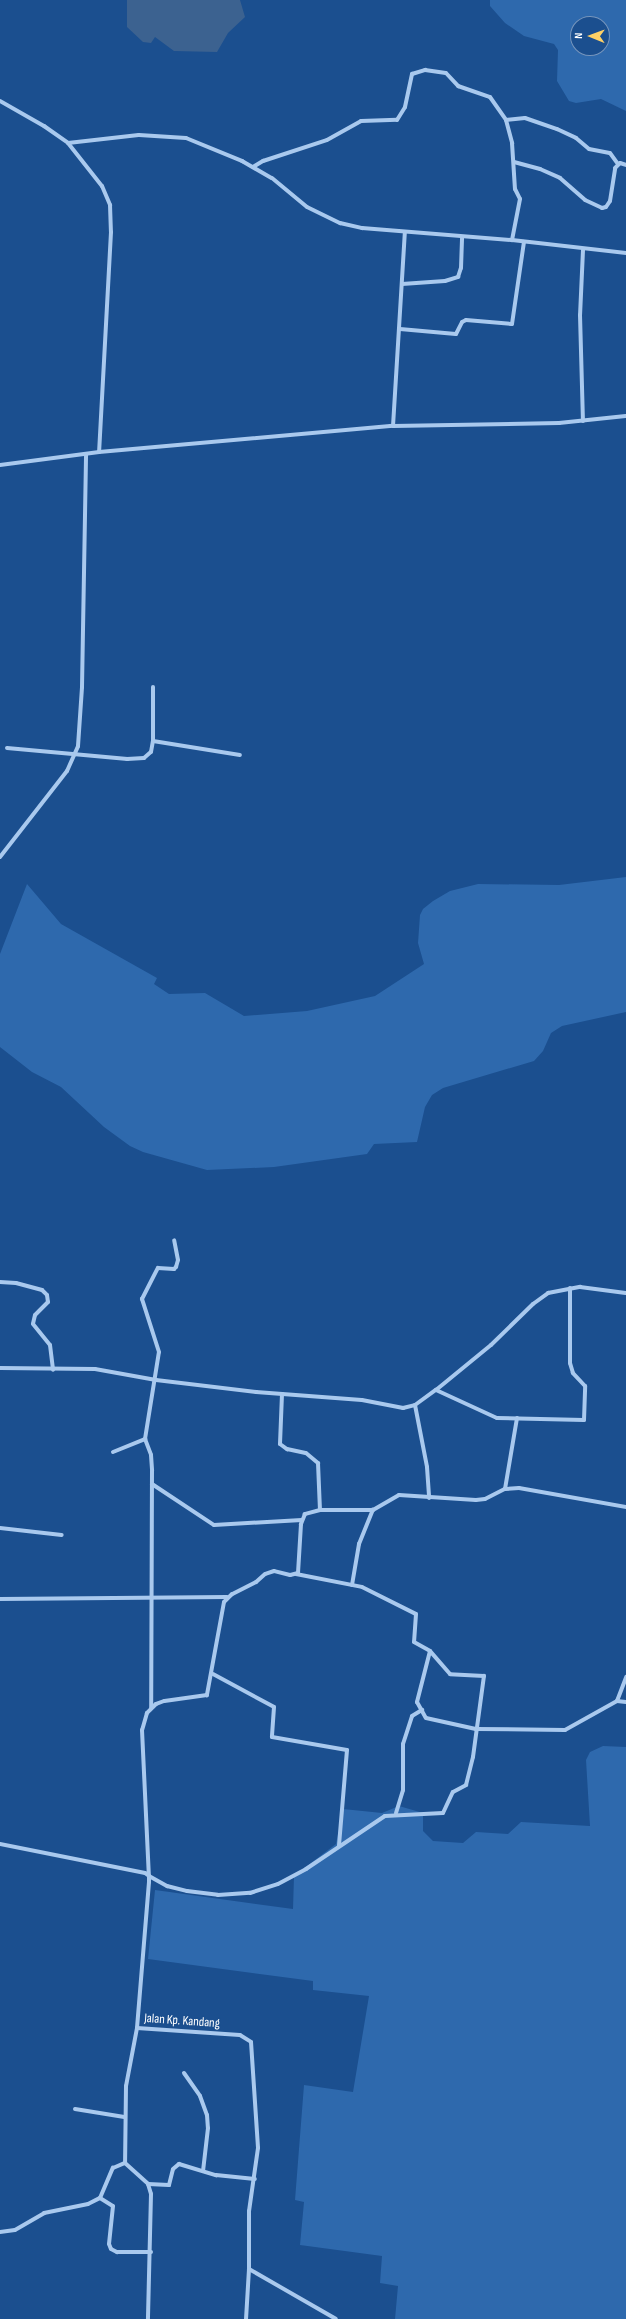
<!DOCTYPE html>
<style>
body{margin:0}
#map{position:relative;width:626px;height:2319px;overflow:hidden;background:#1b4f8f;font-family:"Sofia Sans Condensed",sans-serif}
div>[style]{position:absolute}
.green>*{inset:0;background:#2e69ad}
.water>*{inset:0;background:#3c6290}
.street>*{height:4px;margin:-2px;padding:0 2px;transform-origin:2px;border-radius:2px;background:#a9c9ee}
span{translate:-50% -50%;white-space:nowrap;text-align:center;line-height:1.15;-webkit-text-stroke:3px #1b4f8f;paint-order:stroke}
.street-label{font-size:13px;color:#fff}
.north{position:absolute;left:570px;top:16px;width:40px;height:40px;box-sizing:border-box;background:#1b4f8f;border:1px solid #7695bc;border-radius:50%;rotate:271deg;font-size:11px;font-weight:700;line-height:16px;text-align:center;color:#fff}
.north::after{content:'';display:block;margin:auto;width:14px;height:18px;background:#ffd166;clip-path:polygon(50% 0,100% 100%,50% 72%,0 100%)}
</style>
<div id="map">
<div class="green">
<i style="clip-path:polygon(evenodd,490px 0,626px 0,626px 111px,601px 99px,576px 103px,569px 101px,557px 81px,558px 50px,554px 44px,524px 36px,505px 23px,490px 6px,490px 0,578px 24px,602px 24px,602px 48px,578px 48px,578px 24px)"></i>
<i style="clip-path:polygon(626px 877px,626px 1012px,562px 1026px,551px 1033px,543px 1051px,534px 1061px,443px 1088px,432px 1095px,425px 1107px,417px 1142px,374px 1144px,367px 1154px,274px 1167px,207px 1170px,143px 1152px,130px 1146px,104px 1127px,61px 1087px,32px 1072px,0 1047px,0 954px,27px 884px,61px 924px,157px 978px,154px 984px,169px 994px,205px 993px,244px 1016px,307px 1011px,375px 996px,424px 964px,418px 943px,420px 915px,423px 909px,433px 901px,450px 891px,478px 884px,559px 885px)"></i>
<i style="clip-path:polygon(603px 1746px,626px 1747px,626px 2319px,395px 2319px,398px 2286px,380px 2283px,382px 2256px,300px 2245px,304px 2202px,295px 2200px,304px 2085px,353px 2092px,369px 1996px,313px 1990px,313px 1981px,148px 1959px,155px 1890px,293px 1909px,294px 1876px,336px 1844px,343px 1809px,382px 1813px,399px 1806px,423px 1813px,423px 1831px,433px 1841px,463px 1843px,476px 1832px,508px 1834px,521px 1822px,590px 1826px,586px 1760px,590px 1752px)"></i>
</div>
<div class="water">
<i style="clip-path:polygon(127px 0,240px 0,245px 17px,228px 33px,217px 52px,174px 51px,155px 37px,151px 43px,143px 42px,127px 27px)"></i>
</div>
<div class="street">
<i style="left:0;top:101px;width:51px;rotate:29.6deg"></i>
<i style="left:44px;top:126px;width:29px;rotate:35deg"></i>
<i style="left:68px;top:143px;width:55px;rotate:51.7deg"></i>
<i style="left:102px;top:186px;width:21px;rotate:67deg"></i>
<i style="left:110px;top:205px;width:27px;rotate:88deg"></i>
<i style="left:111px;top:232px;width:220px;rotate:93.1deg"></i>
<i style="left:506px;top:120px;width:19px;rotate:-6deg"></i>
<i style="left:525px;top:118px;width:34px;rotate:19deg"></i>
<i style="left:557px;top:129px;width:21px;rotate:25deg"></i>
<i style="left:576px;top:138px;width:17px;rotate:40deg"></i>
<i style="left:589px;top:149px;width:21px;rotate:11deg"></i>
<i style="left:610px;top:153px;width:14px;rotate:54deg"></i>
<i style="left:68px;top:143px;width:71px;rotate:-6.4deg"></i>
<i style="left:139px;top:135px;width:47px;rotate:3.7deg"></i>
<i style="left:186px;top:138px;width:61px;rotate:22.3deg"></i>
<i style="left:242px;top:161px;width:34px;rotate:30deg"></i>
<i style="left:272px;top:178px;width:45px;rotate:39.6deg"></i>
<i style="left:307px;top:207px;width:37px;rotate:26deg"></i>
<i style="left:340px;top:223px;width:23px;rotate:13deg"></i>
<i style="left:362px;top:228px;width:150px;rotate:4.6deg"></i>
<i style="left:512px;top:240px;width:115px;rotate:6.5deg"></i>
<i style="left:514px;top:162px;width:27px;rotate:15deg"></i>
<i style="left:540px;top:169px;width:22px;rotate:24deg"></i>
<i style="left:560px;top:178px;width:33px;rotate:41deg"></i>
<i style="left:585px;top:200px;width:19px;rotate:25deg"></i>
<i style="left:602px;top:208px;width:4px;rotate:-14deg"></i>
<i style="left:606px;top:207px;width:7px;rotate:-56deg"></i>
<i style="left:610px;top:201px;width:33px;rotate:-81deg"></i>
<i style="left:615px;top:168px;width:7px;rotate:-45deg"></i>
<i style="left:620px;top:163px;width:6px;rotate:18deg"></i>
<i style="left:253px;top:167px;width:12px;rotate:-31deg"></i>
<i style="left:263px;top:161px;width:67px;rotate:-18.2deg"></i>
<i style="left:327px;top:140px;width:39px;rotate:-29deg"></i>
<i style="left:361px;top:121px;width:36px;rotate:-2deg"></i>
<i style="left:397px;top:120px;width:15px;rotate:-58deg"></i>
<i style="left:405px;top:107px;width:34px;rotate:-78deg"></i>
<i style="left:412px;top:74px;width:14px;rotate:-17deg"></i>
<i style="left:425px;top:70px;width:21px;rotate:8deg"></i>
<i style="left:446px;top:73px;width:18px;rotate:47deg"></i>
<i style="left:458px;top:86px;width:34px;rotate:19deg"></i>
<i style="left:490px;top:97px;width:28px;rotate:55deg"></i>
<i style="left:506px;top:120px;width:24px;rotate:75deg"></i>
<i style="left:512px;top:143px;width:46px;rotate:86.3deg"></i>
<i style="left:515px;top:189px;width:11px;rotate:63deg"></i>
<i style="left:520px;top:199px;width:42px;rotate:101deg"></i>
<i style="left:583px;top:250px;width:65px;rotate:92.6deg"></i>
<i style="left:580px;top:315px;width:106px;rotate:88.4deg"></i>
<i style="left:402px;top:284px;width:43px;rotate:-4deg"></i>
<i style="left:445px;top:281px;width:14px;rotate:-17deg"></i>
<i style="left:458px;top:277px;width:9px;rotate:-72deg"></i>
<i style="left:461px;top:268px;width:31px;rotate:-88deg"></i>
<i style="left:400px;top:329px;width:56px;rotate:5.1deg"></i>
<i style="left:456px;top:334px;width:13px;rotate:-63deg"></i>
<i style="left:462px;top:322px;width:4px;rotate:-27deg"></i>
<i style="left:466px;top:320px;width:46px;rotate:5deg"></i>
<i style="left:512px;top:324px;width:83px;rotate:-81.7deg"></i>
<i style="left:393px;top:426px;width:194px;rotate:-86.5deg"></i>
<i style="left:0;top:465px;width:100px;rotate:-7.5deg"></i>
<i style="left:99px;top:452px;width:295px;rotate:-5.1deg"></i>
<i style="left:393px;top:426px;width:166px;rotate:-1deg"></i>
<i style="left:559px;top:423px;width:67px;rotate:-6deg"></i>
<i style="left:153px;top:741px;width:88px;rotate:9.1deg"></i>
<i style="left:7px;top:748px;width:121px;rotate:5.2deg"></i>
<i style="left:127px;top:759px;width:17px;rotate:-3deg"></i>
<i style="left:144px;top:758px;width:9px;rotate:-41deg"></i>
<i style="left:151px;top:752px;width:11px;rotate:-80deg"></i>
<i style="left:153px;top:741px;width:54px;rotate:-90deg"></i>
<i style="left:0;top:857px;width:109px;rotate:-52.1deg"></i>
<i style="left:67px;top:771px;width:27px;rotate:-66deg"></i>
<i style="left:78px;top:746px;width:59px;rotate:-86.1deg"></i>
<i style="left:82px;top:687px;width:233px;rotate:-89deg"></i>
<i style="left:0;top:1282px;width:16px;rotate:4deg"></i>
<i style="left:16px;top:1283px;width:27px;rotate:15deg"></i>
<i style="left:42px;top:1290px;width:7px;rotate:45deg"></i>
<i style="left:47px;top:1295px;width:7px;rotate:82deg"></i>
<i style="left:48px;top:1302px;width:18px;rotate:135deg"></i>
<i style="left:35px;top:1315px;width:9px;rotate:103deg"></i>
<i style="left:33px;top:1324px;width:27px;rotate:51deg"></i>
<i style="left:50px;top:1345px;width:25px;rotate:83deg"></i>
<i style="left:0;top:1368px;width:95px;rotate:0.6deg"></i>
<i style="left:95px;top:1369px;width:62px;rotate:10.2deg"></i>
<i style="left:156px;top:1380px;width:101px;rotate:6.8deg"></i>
<i style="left:256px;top:1392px;width:106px;rotate:4.3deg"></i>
<i style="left:362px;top:1400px;width:42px;rotate:11deg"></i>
<i style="left:403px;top:1408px;width:12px;rotate:-14deg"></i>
<i style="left:415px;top:1405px;width:26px;rotate:-36deg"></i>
<i style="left:436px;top:1390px;width:71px;rotate:-39.3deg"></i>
<i style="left:491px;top:1345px;width:59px;rotate:-44.3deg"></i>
<i style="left:533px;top:1304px;width:19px;rotate:-36deg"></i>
<i style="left:548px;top:1293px;width:33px;rotate:-11deg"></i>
<i style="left:580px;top:1287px;width:46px;rotate:7.4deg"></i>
<i style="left:436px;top:1390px;width:67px;rotate:24.7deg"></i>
<i style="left:497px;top:1418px;width:87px;rotate:1.3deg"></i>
<i style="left:584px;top:1420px;width:34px;rotate:-88deg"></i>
<i style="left:585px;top:1386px;width:18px;rotate:-133deg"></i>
<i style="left:573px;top:1373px;width:10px;rotate:-107deg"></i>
<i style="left:570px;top:1363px;width:75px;rotate:-90deg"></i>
<i style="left:282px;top:1394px;width:50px;rotate:92.3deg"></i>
<i style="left:280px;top:1444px;width:9px;rotate:36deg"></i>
<i style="left:287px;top:1449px;width:19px;rotate:12deg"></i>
<i style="left:306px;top:1453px;width:16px;rotate:40deg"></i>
<i style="left:318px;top:1463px;width:47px;rotate:87.6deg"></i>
<i style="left:415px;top:1405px;width:63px;rotate:79deg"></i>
<i style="left:427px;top:1467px;width:31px;rotate:86deg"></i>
<i style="left:145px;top:1439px;width:17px;rotate:69deg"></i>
<i style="left:151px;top:1455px;width:16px;rotate:86deg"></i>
<i style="left:152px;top:1471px;width:237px;rotate:90.2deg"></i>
<i style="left:113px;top:1452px;width:35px;rotate:-22deg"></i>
<i style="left:145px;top:1439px;width:88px;rotate:-80.9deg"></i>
<i style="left:159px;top:1352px;width:56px;rotate:-107.8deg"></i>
<i style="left:142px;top:1299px;width:35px;rotate:-63deg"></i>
<i style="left:158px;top:1268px;width:16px;rotate:4deg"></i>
<i style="left:174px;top:1269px;width:3px;rotate:-45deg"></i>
<i style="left:176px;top:1267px;width:7px;rotate:-74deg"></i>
<i style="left:178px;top:1260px;width:20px;rotate:-101deg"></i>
<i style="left:152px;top:1484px;width:74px;rotate:33.5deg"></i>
<i style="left:214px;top:1525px;width:88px;rotate:-3.3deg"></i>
<i style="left:505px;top:1489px;width:72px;rotate:-80.4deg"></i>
<i style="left:373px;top:1510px;width:53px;rotate:180deg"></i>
<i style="left:320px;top:1510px;width:16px;rotate:165deg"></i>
<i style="left:305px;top:1514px;width:11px;rotate:112deg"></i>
<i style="left:301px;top:1524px;width:49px;rotate:93.5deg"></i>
<i style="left:298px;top:1573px;width:8px;rotate:166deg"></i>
<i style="left:290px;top:1575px;width:16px;rotate:-166deg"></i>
<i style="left:274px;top:1571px;width:9px;rotate:162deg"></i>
<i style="left:265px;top:1574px;width:12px;rotate:138deg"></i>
<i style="left:256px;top:1582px;width:27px;rotate:153deg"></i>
<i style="left:232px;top:1594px;width:11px;rotate:135deg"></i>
<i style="left:224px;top:1602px;width:95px;rotate:100.4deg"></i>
<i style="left:207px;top:1695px;width:43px;rotate:172.1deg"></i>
<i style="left:164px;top:1701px;width:9px;rotate:159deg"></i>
<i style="left:156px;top:1704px;width:13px;rotate:135deg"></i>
<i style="left:147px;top:1713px;width:18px;rotate:106deg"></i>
<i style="left:142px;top:1730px;width:146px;rotate:87.3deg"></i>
<i style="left:149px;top:1876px;width:21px;rotate:29deg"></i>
<i style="left:167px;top:1886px;width:21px;rotate:14deg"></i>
<i style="left:187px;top:1891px;width:31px;rotate:7deg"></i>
<i style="left:218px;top:1895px;width:32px;rotate:-4deg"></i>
<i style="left:250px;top:1893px;width:29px;rotate:-18deg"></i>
<i style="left:278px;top:1884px;width:32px;rotate:-28deg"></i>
<i style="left:306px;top:1869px;width:95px;rotate:-33.9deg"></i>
<i style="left:385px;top:1816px;width:58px;rotate:-3deg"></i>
<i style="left:443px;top:1813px;width:23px;rotate:-65deg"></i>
<i style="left:453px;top:1792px;width:15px;rotate:-28deg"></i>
<i style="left:466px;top:1785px;width:29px;rotate:-76deg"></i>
<i style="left:473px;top:1757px;width:82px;rotate:-82.3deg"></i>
<i style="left:484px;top:1676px;width:34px;rotate:-177deg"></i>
<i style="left:450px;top:1674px;width:30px;rotate:-131deg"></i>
<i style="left:0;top:1528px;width:62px;rotate:6.4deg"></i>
<i style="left:296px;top:1574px;width:67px;rotate:11.1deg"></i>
<i style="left:362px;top:1587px;width:60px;rotate:26.6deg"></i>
<i style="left:416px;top:1614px;width:28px;rotate:94deg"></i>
<i style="left:414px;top:1642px;width:18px;rotate:29deg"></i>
<i style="left:430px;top:1651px;width:53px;rotate:104.3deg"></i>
<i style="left:417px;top:1702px;width:18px;rotate:61deg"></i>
<i style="left:426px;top:1718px;width:51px;rotate:12.4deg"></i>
<i style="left:476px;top:1729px;width:89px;rotate:0.6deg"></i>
<i style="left:565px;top:1730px;width:60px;rotate:-29.1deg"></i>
<i style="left:617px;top:1701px;width:9px;rotate:6deg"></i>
<i style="left:352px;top:1585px;width:42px;rotate:-80.3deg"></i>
<i style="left:359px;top:1544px;width:37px;rotate:-68deg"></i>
<i style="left:373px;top:1510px;width:30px;rotate:-30deg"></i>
<i style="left:399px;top:1495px;width:77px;rotate:3.7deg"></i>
<i style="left:476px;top:1500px;width:9px;rotate:-6deg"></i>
<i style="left:485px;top:1499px;width:22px;rotate:-27deg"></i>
<i style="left:505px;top:1489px;width:14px;rotate:-4deg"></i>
<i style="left:519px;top:1488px;width:109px;rotate:10.1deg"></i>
<i style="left:0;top:1599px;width:227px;rotate:-0.5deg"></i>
<i style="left:213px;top:1674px;width:69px;rotate:28.4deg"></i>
<i style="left:274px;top:1707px;width:30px;rotate:94deg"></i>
<i style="left:272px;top:1737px;width:76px;rotate:9.8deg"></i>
<i style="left:347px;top:1750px;width:96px;rotate:94.8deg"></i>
<i style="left:617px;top:1701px;width:26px;rotate:-69deg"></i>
<i style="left:396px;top:1813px;width:24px;rotate:-73deg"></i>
<i style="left:403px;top:1790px;width:46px;rotate:-90deg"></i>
<i style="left:403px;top:1744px;width:29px;rotate:-72deg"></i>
<i style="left:412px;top:1716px;width:12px;rotate:-31deg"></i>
<i style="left:0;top:1844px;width:148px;rotate:11.3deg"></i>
<i style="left:145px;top:1873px;width:5px;rotate:37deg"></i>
<i style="left:149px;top:1876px;width:6px;rotate:90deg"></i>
<i style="left:149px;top:1882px;width:146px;rotate:94.7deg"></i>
<i style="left:137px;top:2028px;width:103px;rotate:3.9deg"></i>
<i style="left:240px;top:2035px;width:13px;rotate:32deg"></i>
<i style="left:251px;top:2042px;width:106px;rotate:86.2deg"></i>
<i style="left:258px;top:2148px;width:64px;rotate:98.1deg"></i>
<i style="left:249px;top:2211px;width:58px;rotate:90deg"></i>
<i style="left:249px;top:2269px;width:50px;rotate:93.4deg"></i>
<i style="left:137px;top:2028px;width:59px;rotate:100.7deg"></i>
<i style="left:126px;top:2086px;width:77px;rotate:90.7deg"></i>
<i style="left:125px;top:2163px;width:31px;rotate:42deg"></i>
<i style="left:148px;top:2184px;width:10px;rotate:73deg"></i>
<i style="left:151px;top:2194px;width:125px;rotate:91.4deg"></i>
<i style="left:184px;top:2073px;width:28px;rotate:55deg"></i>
<i style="left:200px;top:2096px;width:20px;rotate:70deg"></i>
<i style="left:207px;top:2115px;width:13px;rotate:86deg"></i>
<i style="left:208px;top:2128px;width:43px;rotate:96.6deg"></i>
<i style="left:75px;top:2109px;width:50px;rotate:9.3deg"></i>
<i style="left:148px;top:2184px;width:21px;rotate:3deg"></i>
<i style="left:169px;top:2185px;width:16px;rotate:-76deg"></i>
<i style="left:173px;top:2169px;width:8px;rotate:-40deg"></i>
<i style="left:179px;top:2164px;width:39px;rotate:17deg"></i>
<i style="left:216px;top:2175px;width:39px;rotate:6deg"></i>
<i style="left:100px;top:2198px;width:15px;rotate:32deg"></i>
<i style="left:113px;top:2206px;width:38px;rotate:96deg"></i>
<i style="left:109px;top:2244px;width:5px;rotate:68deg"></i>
<i style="left:111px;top:2249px;width:7px;rotate:27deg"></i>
<i style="left:117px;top:2252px;width:34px"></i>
<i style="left:0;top:2232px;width:15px;rotate:-8deg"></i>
<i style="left:15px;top:2230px;width:34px;rotate:-30deg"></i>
<i style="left:44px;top:2213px;width:45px;rotate:-11.6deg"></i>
<i style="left:88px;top:2204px;width:13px;rotate:-27deg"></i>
<i style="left:100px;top:2198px;width:33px;rotate:-67deg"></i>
<i style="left:113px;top:2168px;width:13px;rotate:-23deg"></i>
<i style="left:249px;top:2269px;width:100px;rotate:29.9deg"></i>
</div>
<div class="street-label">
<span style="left:182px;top:2021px;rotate:4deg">Jalan Kp. Kandang</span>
</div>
<div class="north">N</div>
</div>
